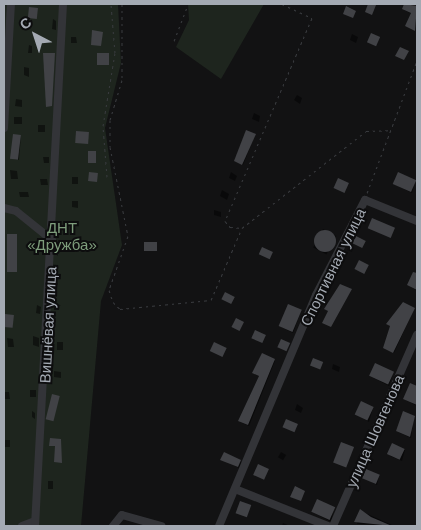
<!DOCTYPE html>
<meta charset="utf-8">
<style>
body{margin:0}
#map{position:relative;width:421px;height:530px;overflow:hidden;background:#121213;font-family:Arial,sans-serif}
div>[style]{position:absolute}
.green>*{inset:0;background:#1e251e}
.shadow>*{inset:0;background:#0007;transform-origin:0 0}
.building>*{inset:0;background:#414246;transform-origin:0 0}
.round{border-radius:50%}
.path>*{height:1px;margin-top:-0.5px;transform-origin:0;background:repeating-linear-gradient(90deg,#393b3f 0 2.5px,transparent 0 6.5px)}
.minor>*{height:8px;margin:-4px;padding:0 4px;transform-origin:4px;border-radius:4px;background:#333438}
span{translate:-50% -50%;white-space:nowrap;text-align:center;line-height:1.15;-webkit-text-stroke:4px #0d0d0e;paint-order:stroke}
.park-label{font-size:15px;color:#7e9d7c}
.street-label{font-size:15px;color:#a4aab3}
.frame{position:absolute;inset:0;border:5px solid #a4aab3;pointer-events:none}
.north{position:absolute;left:10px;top:10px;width:50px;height:50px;-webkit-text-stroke:4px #0d0d0e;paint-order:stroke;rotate:320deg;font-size:14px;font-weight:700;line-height:20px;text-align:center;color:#a4aab3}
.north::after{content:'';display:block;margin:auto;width:18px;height:22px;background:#a4aab3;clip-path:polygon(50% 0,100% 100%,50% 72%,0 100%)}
</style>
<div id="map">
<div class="green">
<i style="clip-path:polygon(4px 4px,118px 4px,121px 63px,105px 128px,122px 245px,101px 301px,81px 526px,4px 526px)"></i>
<i style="clip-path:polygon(188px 4px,264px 4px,221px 79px,176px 47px,189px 20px)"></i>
</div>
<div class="shadow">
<i style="clip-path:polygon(405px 4px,417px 7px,415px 31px,406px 26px,412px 14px,404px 10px)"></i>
<i style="clip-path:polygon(53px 19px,56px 21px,56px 30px,52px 29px)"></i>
<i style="clip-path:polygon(352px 34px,358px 37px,356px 43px,350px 40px)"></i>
<i style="clip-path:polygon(71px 37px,76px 37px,77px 43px,71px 43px)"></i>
<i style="clip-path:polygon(29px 45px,32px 46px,32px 53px,28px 53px)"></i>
<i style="clip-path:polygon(24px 67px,29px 68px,29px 77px,24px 75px)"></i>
<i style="clip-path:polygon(297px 95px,302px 98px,300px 104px,294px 100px)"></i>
<i style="clip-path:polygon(16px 99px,22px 100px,22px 107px,15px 106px)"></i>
<i style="clip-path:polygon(254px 113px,260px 116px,259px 122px,252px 119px)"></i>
<i style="left:14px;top:117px;width:8px;height:7px"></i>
<i style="left:38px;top:125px;width:7px;height:7px"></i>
<i style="clip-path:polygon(255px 135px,243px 165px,236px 162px,235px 161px)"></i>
<i style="clip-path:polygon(21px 136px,19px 160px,13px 159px,12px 158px)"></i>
<i style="clip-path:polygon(43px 157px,49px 157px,49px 163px,44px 163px)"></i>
<i style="clip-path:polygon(10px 170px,17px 171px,18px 179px,11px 179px)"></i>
<i style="clip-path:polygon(231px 172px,237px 176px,235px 181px,229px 178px)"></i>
<i style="left:72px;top:177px;width:6px;height:7px"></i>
<i style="clip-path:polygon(40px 179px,47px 179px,48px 185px,41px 185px)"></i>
<i style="clip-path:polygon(415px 181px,412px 193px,394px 184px)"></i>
<i style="clip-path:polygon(222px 190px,229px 194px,227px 200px,220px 196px)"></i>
<i style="clip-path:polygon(19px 192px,28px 192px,29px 197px,20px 197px)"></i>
<i style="clip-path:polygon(72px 201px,78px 201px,78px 208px,72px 207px)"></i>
<i style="clip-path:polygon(214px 210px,221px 212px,221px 217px,214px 215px)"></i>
<i style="left:323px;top:229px;width:15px;height:21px;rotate:28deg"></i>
<i style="clip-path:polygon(414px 273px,417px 275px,417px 291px,408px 285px)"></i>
<i style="clip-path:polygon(37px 305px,41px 307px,40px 314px,36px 313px)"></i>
<i style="clip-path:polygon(414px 309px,394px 353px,385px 349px,391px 327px,388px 324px)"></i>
<i style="clip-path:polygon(301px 311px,293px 333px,281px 327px,280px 326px)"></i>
<i style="clip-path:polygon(33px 336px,39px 338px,39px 347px,33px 345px)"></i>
<i style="clip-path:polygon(7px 338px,13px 339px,14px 347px,8px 347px)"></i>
<i style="left:57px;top:342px;width:6px;height:8px"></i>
<i style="clip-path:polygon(275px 361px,249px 426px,240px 422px,260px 377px,253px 373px)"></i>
<i style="clip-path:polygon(333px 364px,340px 367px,339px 372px,332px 369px)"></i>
<i style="clip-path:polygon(54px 371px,61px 372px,61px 378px,54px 377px)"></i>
<i style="clip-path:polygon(393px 373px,389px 386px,370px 376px)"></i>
<i style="clip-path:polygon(410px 385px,417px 388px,417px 406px,404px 399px)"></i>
<i style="left:30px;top:390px;width:6px;height:7px"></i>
<i style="clip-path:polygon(4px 392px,9px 392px,10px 399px,4px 399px)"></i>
<i style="clip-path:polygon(297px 404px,303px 408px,301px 413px,295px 410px)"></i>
<i style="clip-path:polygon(373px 408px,369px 422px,357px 415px)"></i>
<i style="clip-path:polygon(32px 411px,35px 413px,35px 419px,32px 417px)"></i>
<i style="clip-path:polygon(414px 417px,411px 438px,398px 432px,397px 430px)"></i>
<i style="left:4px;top:440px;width:6px;height:7px"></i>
<i style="clip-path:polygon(392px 445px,405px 450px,402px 461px,390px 456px)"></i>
<i style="left:281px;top:452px;width:6px;height:6px;rotate:31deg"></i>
<i style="clip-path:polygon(222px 459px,240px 461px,241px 463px,239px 468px)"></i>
<i style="clip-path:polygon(379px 476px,377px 485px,364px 478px)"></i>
<i style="left:48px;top:481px;width:5px;height:8px"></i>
<i style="clip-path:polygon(334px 508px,331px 522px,313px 512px)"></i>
<i style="clip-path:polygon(361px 511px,394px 526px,357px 524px)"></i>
<i style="clip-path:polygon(283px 523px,290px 526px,282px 526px)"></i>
</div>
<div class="building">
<i style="clip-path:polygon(368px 4px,376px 5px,372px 15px,365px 12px)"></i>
<i style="clip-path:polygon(404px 4px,417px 6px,415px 31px,405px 26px,411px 13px,402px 9px)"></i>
<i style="clip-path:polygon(346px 6px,356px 11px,353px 18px,343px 14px)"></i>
<i style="left:29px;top:7px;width:9px;height:11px;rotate:6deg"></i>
<i style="clip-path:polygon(92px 30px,103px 32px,101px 46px,91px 45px)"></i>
<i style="left:371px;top:33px;width:10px;height:10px;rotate:24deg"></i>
<i style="clip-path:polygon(400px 47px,409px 51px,404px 60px,395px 56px)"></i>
<i style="clip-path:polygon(43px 53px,55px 53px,52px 106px,46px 107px)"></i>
<i style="left:97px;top:53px;width:12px;height:12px"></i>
<i style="clip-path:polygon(246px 130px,256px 134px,242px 165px,234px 161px)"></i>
<i style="left:76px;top:131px;width:13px;height:12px;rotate:4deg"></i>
<i style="left:13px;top:134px;width:8px;height:25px;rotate:7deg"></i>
<i style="left:88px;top:151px;width:8px;height:12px"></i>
<i style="left:89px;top:172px;width:9px;height:9px;rotate:6deg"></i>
<i style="left:398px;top:172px;width:20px;height:13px;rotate:24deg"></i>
<i style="left:338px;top:178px;width:12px;height:11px;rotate:24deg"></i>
<i style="left:372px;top:218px;width:25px;height:11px;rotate:23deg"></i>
<i class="round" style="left:314px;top:230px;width:22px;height:22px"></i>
<i style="left:7px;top:234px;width:10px;height:38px"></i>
<i style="left:356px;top:236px;width:11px;height:8px;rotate:27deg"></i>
<i style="left:144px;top:242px;width:13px;height:9px"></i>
<i style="left:262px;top:247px;width:12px;height:8px;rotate:24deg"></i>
<i style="left:359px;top:260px;width:11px;height:10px;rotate:27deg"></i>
<i style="clip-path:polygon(413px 272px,417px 273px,417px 290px,407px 285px)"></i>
<i style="clip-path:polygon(340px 284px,352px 289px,331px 327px,322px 323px,328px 311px,324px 309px)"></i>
<i style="left:225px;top:292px;width:11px;height:8px;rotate:27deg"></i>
<i style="clip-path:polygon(403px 302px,415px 308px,393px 353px,383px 348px,390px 326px,386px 324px)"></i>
<i style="left:288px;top:304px;width:15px;height:24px;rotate:23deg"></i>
<i style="left:5px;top:314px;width:9px;height:13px;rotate:6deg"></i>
<i style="left:236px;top:318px;width:9px;height:10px;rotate:27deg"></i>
<i style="left:255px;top:330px;width:12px;height:9px;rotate:24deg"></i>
<i style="left:281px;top:339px;width:10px;height:9px;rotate:24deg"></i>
<i style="left:214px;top:342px;width:14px;height:10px;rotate:25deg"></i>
<i style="clip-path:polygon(262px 353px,275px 359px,248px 425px,238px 421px,259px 376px,252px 373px)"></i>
<i style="left:313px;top:358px;width:11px;height:8px;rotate:22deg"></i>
<i style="left:375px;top:363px;width:21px;height:14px;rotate:25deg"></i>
<i style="clip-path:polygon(410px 383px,417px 386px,417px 405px,403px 399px)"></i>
<i style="left:52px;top:394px;width:8px;height:26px;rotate:14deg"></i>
<i style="left:361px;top:401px;width:14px;height:15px;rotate:25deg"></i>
<i style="clip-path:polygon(403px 411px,415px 416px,410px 437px,396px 431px)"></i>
<i style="left:286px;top:419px;width:13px;height:9px;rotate:23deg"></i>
<i style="clip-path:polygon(50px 438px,61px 439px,62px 463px,54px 462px,55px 446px,49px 446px)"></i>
<i style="left:341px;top:442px;width:14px;height:22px;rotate:21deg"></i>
<i style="left:392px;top:443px;width:14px;height:12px;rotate:25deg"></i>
<i style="clip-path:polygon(224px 452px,241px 460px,238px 467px,220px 460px)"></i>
<i style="left:258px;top:464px;width:12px;height:12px;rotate:24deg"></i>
<i style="left:366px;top:469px;width:15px;height:10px;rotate:23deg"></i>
<i style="clip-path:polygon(295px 486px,305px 491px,301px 501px,290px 497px)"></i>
<i style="left:317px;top:499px;width:20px;height:14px;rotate:24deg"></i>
<i style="left:240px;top:501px;width:12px;height:13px;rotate:20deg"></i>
<i style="clip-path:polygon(360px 509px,371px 517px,392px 526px,354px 522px)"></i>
</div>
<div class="path">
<i style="left:122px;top:4px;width:76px;rotate:90deg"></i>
<i style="left:122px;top:80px;width:42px;rotate:106.7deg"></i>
<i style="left:110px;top:120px;width:27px;rotate:90deg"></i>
<i style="left:110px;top:147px;width:91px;rotate:78.6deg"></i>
<i style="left:128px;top:236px;width:57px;rotate:109.4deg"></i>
<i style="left:109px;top:290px;width:13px;rotate:72deg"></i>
<i style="left:113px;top:302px;width:10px;rotate:45deg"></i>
<i style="left:120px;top:309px;width:91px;rotate:-5.6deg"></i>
<i style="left:211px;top:300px;width:78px;rotate:-66.7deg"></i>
<i style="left:282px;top:4px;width:33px;rotate:25deg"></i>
<i style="left:312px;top:18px;width:221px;rotate:113.2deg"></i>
<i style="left:225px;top:221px;width:8px;rotate:50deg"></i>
<i style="left:230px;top:227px;width:12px;rotate:5deg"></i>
<i style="left:242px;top:228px;width:157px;rotate:-38deg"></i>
<i style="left:366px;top:131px;width:25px;rotate:-2deg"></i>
<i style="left:174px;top:41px;width:40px;rotate:-69deg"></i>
<i style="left:107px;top:177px;width:51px;rotate:-94.5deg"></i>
<i style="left:103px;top:126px;width:74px;rotate:-80.7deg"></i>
<i style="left:115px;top:53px;width:49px;rotate:-94.7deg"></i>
<i style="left:367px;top:193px;width:141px;rotate:-69.3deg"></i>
</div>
<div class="minor">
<i style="left:4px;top:128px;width:124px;rotate:-86.8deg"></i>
<i style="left:4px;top:208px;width:12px;rotate:14deg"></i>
<i style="left:16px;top:211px;width:46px;rotate:38.9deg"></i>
<i style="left:235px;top:489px;width:100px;rotate:21.7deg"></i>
<i style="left:22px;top:526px;width:14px;rotate:-21deg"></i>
<i style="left:35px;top:526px;width:523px;rotate:-86.93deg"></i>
<i style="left:113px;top:526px;width:14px;rotate:-51deg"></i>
<i style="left:122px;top:515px;width:41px;rotate:15.8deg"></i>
<i style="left:219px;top:526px;width:251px;rotate:-67.2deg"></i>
<i style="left:316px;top:295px;width:107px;rotate:-62.7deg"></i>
<i style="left:365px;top:200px;width:56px;rotate:22deg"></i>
<i style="left:333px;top:526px;width:209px;rotate:-66.3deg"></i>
</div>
<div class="park-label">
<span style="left:62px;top:236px">ДНТ<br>«Дружба»</span>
</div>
<div class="street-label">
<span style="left:333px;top:267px;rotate:-64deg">Спортивная улица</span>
<span style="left:48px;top:325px;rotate:-87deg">Вишнёвая улица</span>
<span style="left:375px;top:431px;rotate:-66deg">улица Шовгенова</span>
</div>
<div class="frame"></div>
<div class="north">С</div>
</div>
